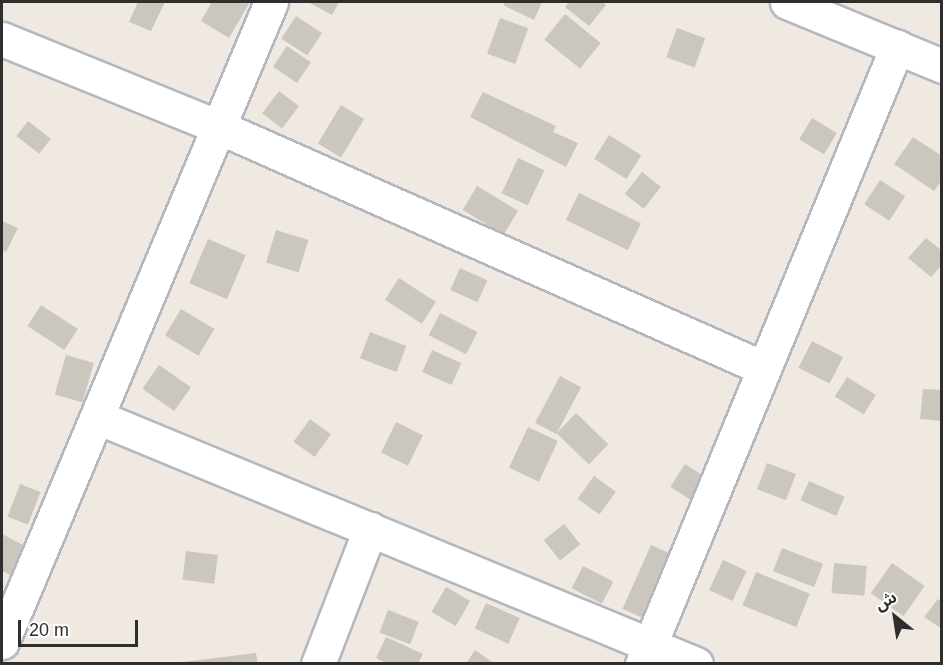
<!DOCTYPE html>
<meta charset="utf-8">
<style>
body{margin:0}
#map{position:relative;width:943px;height:665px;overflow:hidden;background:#efe9e1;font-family:Arial,"Noto Sans Arabic",sans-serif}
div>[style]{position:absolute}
.building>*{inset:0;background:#cbc7bf;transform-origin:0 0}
.roads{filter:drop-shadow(2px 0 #b4b7c1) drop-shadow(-2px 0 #b4b7c1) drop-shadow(0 2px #b4b7c1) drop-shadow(0 -2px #b4b7c1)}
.minor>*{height:33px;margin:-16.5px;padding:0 16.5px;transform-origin:16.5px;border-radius:16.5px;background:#fff}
span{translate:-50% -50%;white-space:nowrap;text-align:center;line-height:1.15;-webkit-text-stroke:6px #fff;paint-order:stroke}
.frame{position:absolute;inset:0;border:3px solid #2e2e2e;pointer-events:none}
.north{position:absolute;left:865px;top:587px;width:60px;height:60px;-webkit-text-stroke:4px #fff;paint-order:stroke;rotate:330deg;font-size:16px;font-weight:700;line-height:24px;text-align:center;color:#2e2e2e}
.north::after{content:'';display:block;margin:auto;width:21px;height:27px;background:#2e2e2e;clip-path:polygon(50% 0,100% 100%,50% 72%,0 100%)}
.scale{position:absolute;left:18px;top:620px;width:120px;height:27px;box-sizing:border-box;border:3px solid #2e2e2e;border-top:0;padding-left:8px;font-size:18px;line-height:21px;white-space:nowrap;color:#2e2e2e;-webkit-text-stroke:4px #fff;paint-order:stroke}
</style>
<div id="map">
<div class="building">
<i style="clip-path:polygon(138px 2px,165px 2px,151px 31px,129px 22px)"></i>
<i style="clip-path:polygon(212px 2px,250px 2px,229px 38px,201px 21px)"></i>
<i style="clip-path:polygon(308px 2px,339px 2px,332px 15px)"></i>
<i style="clip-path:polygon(505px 2px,542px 2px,534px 20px,503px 5px)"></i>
<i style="clip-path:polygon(569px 2px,602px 2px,606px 5px,589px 26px,565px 7px)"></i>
<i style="left:565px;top:14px;width:46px;height:33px;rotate:39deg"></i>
<i style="left:296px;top:16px;width:31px;height:27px;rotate:33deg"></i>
<i style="left:500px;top:18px;width:30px;height:38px;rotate:20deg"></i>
<i style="left:677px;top:28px;width:30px;height:31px;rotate:20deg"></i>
<i style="left:287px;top:46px;width:29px;height:25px;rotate:34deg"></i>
<i style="left:279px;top:91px;width:25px;height:28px;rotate:37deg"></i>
<i style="clip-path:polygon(483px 92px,556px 126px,553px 132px,578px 143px,566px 167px,470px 117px)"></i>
<i style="left:341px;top:105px;width:27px;height:45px;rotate:31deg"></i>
<i style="left:812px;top:118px;width:29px;height:25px;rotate:31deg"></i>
<i style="left:28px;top:121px;width:29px;height:19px;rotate:38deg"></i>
<i style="left:609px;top:135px;width:38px;height:28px;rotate:32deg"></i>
<i style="clip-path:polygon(913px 137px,942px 156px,942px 180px,934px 191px,894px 164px)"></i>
<i style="left:518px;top:158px;width:29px;height:39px;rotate:25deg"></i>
<i style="left:642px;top:172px;width:24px;height:28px;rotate:38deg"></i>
<i style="left:880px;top:180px;width:30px;height:29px;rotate:33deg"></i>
<i style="left:477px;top:186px;width:48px;height:28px;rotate:31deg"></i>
<i style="left:579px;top:193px;width:69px;height:30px;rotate:26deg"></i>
<i style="clip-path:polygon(2px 221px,18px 228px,6px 252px,2px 250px)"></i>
<i style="left:276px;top:230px;width:34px;height:34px;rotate:17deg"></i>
<i style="clip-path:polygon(926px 238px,942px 251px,942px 265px,931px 277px,908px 258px)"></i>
<i style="left:208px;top:239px;width:41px;height:48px;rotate:23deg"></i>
<i style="left:460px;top:268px;width:30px;height:24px;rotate:24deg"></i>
<i style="left:399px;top:278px;width:44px;height:26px;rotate:33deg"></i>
<i style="left:41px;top:305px;width:44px;height:25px;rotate:33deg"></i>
<i style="left:181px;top:309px;width:39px;height:31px;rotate:31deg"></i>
<i style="left:440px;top:313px;width:42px;height:25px;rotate:27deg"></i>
<i style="left:370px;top:332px;width:39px;height:28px;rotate:21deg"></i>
<i style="left:812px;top:341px;width:35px;height:30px;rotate:27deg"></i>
<i style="left:432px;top:350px;width:32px;height:24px;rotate:24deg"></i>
<i style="left:66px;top:355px;width:29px;height:41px;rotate:16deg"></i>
<i style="left:159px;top:365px;width:39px;height:29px;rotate:35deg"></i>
<i style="left:560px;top:376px;width:24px;height:53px;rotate:28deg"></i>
<i style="left:847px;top:377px;width:34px;height:23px;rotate:32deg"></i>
<i style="clip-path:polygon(923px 389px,942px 390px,942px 421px,920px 419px)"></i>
<i style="left:576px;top:413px;width:45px;height:28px;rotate:44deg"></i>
<i style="left:310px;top:419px;width:26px;height:28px;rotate:36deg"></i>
<i style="left:396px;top:422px;width:30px;height:34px;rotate:26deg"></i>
<i style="left:528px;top:427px;width:33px;height:45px;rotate:25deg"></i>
<i style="left:767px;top:463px;width:31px;height:28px;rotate:21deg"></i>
<i style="left:685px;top:464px;width:30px;height:27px;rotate:33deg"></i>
<i style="left:594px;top:476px;width:27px;height:28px;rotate:36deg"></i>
<i style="left:809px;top:481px;width:39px;height:21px;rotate:24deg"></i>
<i style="left:20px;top:484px;width:22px;height:35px;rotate:21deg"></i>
<i style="left:564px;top:524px;width:26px;height:26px;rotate:51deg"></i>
<i style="clip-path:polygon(2px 534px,27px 547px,13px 576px,2px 571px)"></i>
<i style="left:651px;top:545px;width:30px;height:70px;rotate:24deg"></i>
<i style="left:782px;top:548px;width:44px;height:25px;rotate:21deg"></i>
<i style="left:186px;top:551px;width:32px;height:29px;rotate:7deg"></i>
<i style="left:723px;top:560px;width:26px;height:33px;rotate:25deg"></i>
<i style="left:834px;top:563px;width:33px;height:30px;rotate:5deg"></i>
<i style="left:892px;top:563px;width:40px;height:37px;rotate:35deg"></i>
<i style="left:583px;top:566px;width:34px;height:25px;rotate:27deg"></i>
<i style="left:756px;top:572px;width:58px;height:36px;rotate:22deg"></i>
<i style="left:446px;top:587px;width:28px;height:29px;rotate:30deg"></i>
<i style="clip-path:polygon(938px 599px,942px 601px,942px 629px,924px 617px)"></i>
<i style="left:486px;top:603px;width:37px;height:28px;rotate:24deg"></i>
<i style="left:388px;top:610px;width:33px;height:24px;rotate:21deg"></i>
<i style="clip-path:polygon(386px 637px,423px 654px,418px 664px,388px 664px,376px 658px)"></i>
<i style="clip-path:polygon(475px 650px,495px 664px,466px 664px)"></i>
<i style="clip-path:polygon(256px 653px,258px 664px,182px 664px,182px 662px)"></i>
</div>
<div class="roads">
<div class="minor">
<i style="left:787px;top:2px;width:168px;rotate:22.4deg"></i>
<i style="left:2px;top:39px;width:234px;rotate:22.1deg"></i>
<i style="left:219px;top:127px;width:595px;rotate:23.89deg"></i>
<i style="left:97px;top:417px;width:648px;rotate:22.41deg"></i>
<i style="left:2px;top:642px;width:694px;rotate:-67.2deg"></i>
<i style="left:318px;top:664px;width:145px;rotate:-68.9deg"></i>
<i style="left:642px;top:664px;width:668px;rotate:-67.55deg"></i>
</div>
</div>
<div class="frame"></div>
<div class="north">ش</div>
<div class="scale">20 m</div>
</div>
